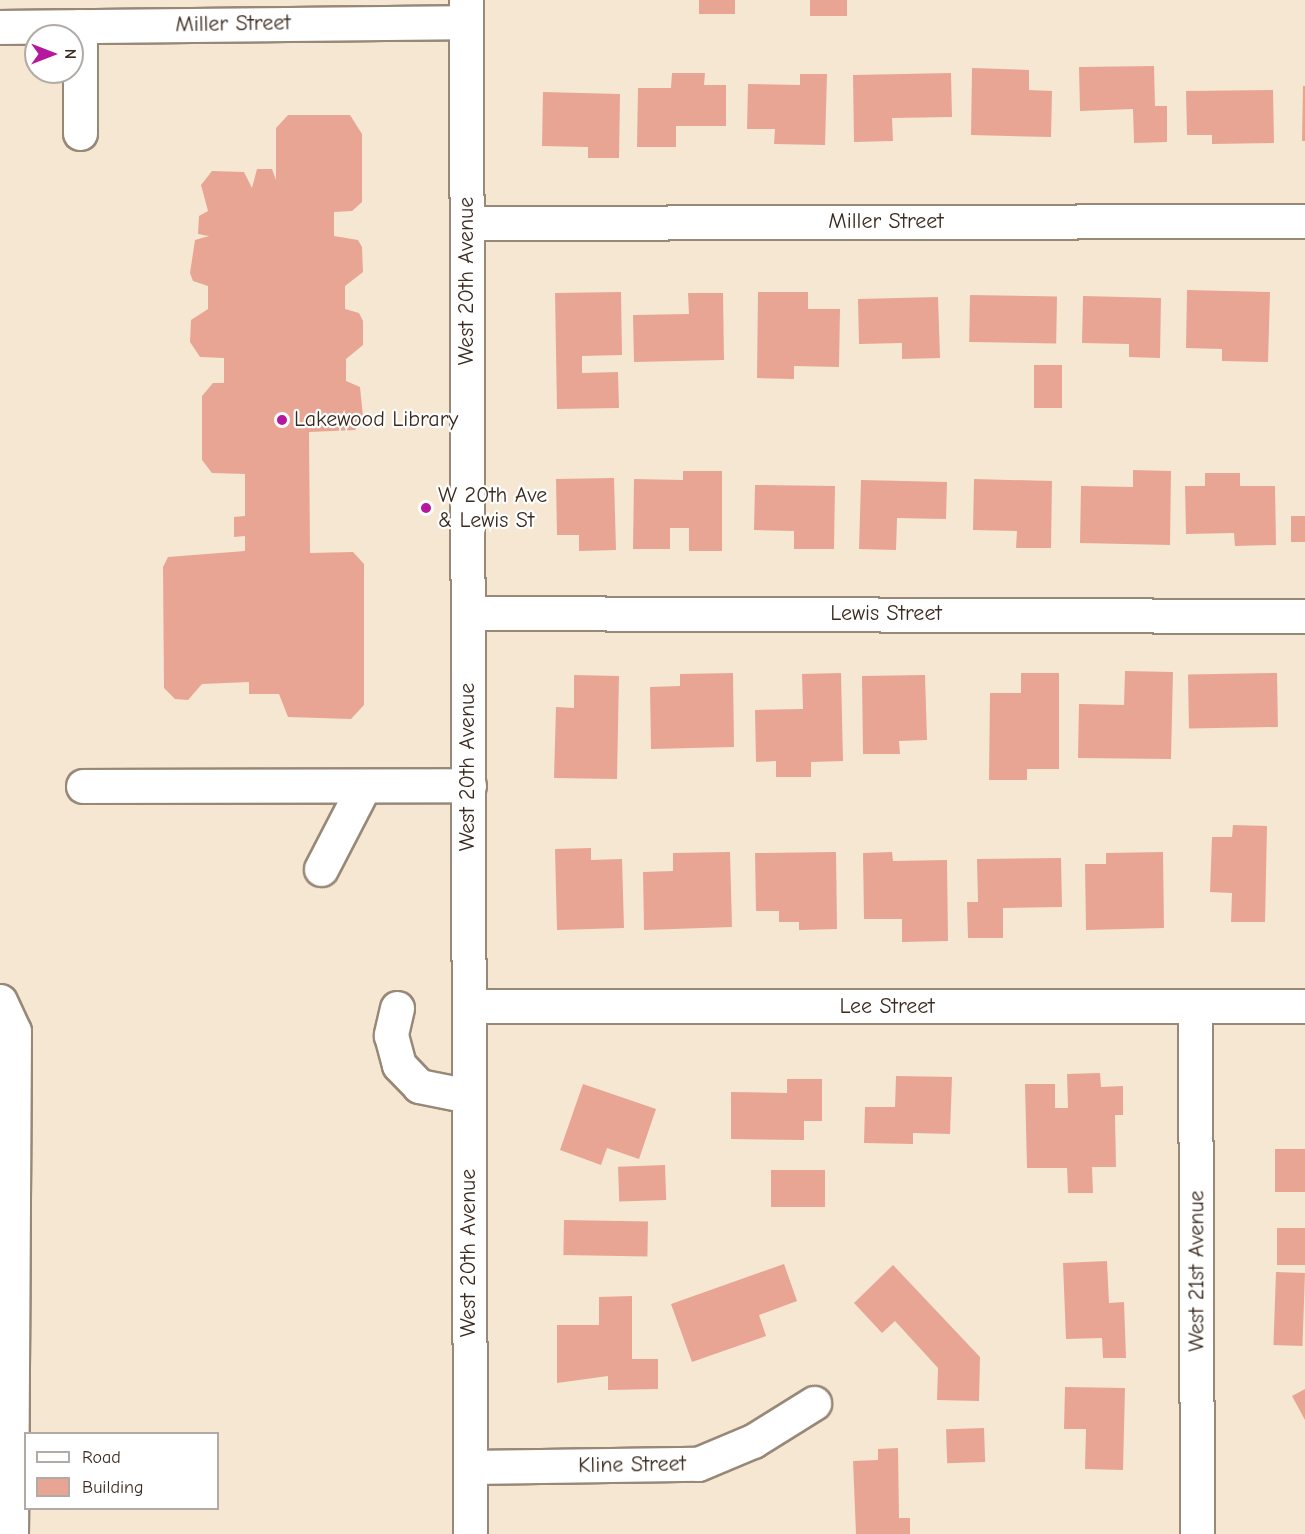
<!DOCTYPE html>
<style>
body{margin:0}
#map{position:relative;width:1305px;height:1534px;overflow:hidden;background:#f6e7d2;font-family:"Comic Neue",sans-serif}
div>[style]{position:absolute}
.building>*{inset:0;background:#e8a594;transform-origin:0 0}
.roads{filter:drop-shadow(2px 0 #988878) drop-shadow(-2px 0 #988878) drop-shadow(0 2px #988878) drop-shadow(0 -2px #988878)}
.minor>*{height:33px;margin:-16.5px;padding:0 16.5px;transform-origin:16.5px;border-radius:16.5px;background:#fff}
.dots>*{width:16px;height:16px;translate:-50% -50%;box-sizing:border-box;border:3px solid #fff;border-radius:50%}
span{translate:-50% -50%;white-space:nowrap;text-align:center;line-height:1.15;-webkit-text-stroke:4.5px #fff;paint-order:stroke}
.street-label{font-size:22px;color:#3b2a1e}
.poi-label{font-size:22px;color:#3b2a1e}
.left{translate:0 -50%;text-align:left}
.legend{position:absolute;left:24px;top:1432px;width:195px;height:78px;box-sizing:border-box;background:#fff;border:2px solid #b1aaa5;margin:0;padding:8px 10px;list-style:none;font-size:18px;color:#3b2a1e}
.legend li{display:flex;align-items:center;gap:12px;height:30px}
.legend b{width:30px;border:2px solid #b1aaa5}
.north{position:absolute;left:24px;top:24px;width:60px;height:60px;box-sizing:border-box;background:#fff;border:2px solid #b1aaa5;border-radius:50%;rotate:90deg;font-size:16px;font-weight:700;line-height:24px;text-align:center;color:#3b2a1e}
.north::after{content:'';display:block;margin:auto;width:21px;height:27px;background:#b5179e;clip-path:polygon(50% 0,100% 100%,50% 72%,0 100%)}
</style>
<div id="map">
<div class="building">
<i style="left:699px;top:0;width:36px;height:14px"></i>
<i style="left:810px;top:0;width:37px;height:16px"></i>
<i style="clip-path:polygon(1154px 66px,1155px 106px,1167px 106px,1167px 142px,1134px 143px,1133px 109px,1080px 111px,1079px 67px)"></i>
<i style="clip-path:polygon(972px 68px,1029px 70px,1029px 90px,1052px 91px,1051px 137px,971px 135px)"></i>
<i style="clip-path:polygon(672px 73px,705px 73px,704px 85px,726px 85px,726px 126px,676px 126px,676px 147px,637px 147px,638px 88px,671px 88px)"></i>
<i style="clip-path:polygon(951px 73px,952px 117px,892px 118px,893px 141px,854px 142px,853px 75px)"></i>
<i style="clip-path:polygon(800px 74px,827px 74px,825px 145px,774px 144px,775px 129px,747px 129px,748px 84px,800px 85px)"></i>
<i style="clip-path:polygon(1303px 86px,1305px 86px,1305px 141px,1302px 141px)"></i>
<i style="clip-path:polygon(1273px 90px,1274px 143px,1212px 144px,1212px 135px,1187px 135px,1186px 91px)"></i>
<i style="clip-path:polygon(543px 92px,620px 94px,619px 158px,588px 158px,588px 147px,542px 146px)"></i>
<i style="clip-path:polygon(288px 115px,350px 115px,362px 134px,362px 202px,352px 211px,334px 212px,334px 236px,358px 240px,362px 247px,363px 272px,345px 286px,345px 309px,359px 313px,363px 321px,363px 345px,346px 359px,346px 381px,360px 387px,363px 417px,355px 430px,309px 432px,310px 553px,353px 552px,364px 564px,364px 705px,351px 719px,288px 717px,279px 694px,249px 694px,249px 682px,202px 684px,188px 700px,175px 699px,164px 688px,163px 567px,168px 557px,245px 551px,245px 536px,234px 537px,234px 517px,245px 516px,245px 474px,212px 473px,202px 460px,202px 396px,213px 383px,224px 383px,224px 358px,200px 357px,190px 342px,191px 320px,208px 309px,208px 286px,193px 281px,190px 273px,195px 240px,209px 236px,198px 234px,199px 216px,208px 211px,201px 185px,212px 171px,244px 172px,252px 188px,257px 169px,272px 169px,276px 180px,276px 128px)"></i>
<i style="clip-path:polygon(1187px 290px,1270px 292px,1268px 362px,1222px 361px,1222px 349px,1186px 348px)"></i>
<i style="clip-path:polygon(621px 292px,622px 355px,582px 356px,582px 373px,618px 372px,619px 408px,557px 409px,555px 293px)"></i>
<i style="clip-path:polygon(758px 292px,808px 292px,808px 309px,840px 309px,839px 367px,794px 366px,794px 379px,757px 378px)"></i>
<i style="clip-path:polygon(688px 293px,723px 293px,724px 360px,634px 362px,633px 315px,689px 314px)"></i>
<i style="left:970px;top:295px;width:87px;height:47px;rotate:1deg"></i>
<i style="clip-path:polygon(1083px 296px,1161px 298px,1160px 358px,1129px 357px,1129px 344px,1082px 343px)"></i>
<i style="clip-path:polygon(938px 297px,940px 358px,902px 359px,902px 343px,859px 344px,858px 299px)"></i>
<i style="left:1034px;top:365px;width:28px;height:43px"></i>
<i style="clip-path:polygon(1133px 470px,1171px 471px,1170px 545px,1080px 543px,1081px 486px,1133px 487px)"></i>
<i style="clip-path:polygon(683px 471px,722px 471px,722px 551px,689px 551px,689px 528px,670px 528px,670px 549px,633px 549px,634px 479px,683px 480px)"></i>
<i style="clip-path:polygon(1205px 473px,1240px 473px,1240px 486px,1275px 486px,1276px 545px,1235px 546px,1234px 533px,1186px 534px,1185px 486px,1205px 486px)"></i>
<i style="clip-path:polygon(614px 478px,616px 550px,579px 551px,579px 535px,557px 535px,556px 479px)"></i>
<i style="clip-path:polygon(974px 479px,1052px 481px,1051px 548px,1016px 548px,1017px 531px,973px 530px)"></i>
<i style="clip-path:polygon(861px 480px,947px 482px,946px 519px,897px 518px,896px 550px,859px 549px)"></i>
<i style="clip-path:polygon(755px 485px,835px 486px,834px 549px,794px 549px,794px 531px,754px 530px)"></i>
<i style="left:1291px;top:516px;width:14px;height:26px"></i>
<i style="clip-path:polygon(1125px 671px,1173px 672px,1171px 759px,1078px 758px,1079px 704px,1124px 705px)"></i>
<i style="clip-path:polygon(733px 673px,734px 747px,651px 749px,650px 687px,680px 686px,680px 674px)"></i>
<i style="clip-path:polygon(841px 673px,843px 761px,811px 762px,811px 777px,776px 777px,776px 761px,756px 762px,755px 710px,803px 709px,802px 674px)"></i>
<i style="clip-path:polygon(1021px 673px,1059px 673px,1059px 769px,1027px 769px,1027px 780px,989px 780px,990px 693px,1021px 693px)"></i>
<i style="left:1277px;top:673px;width:54px;height:89px;rotate:89deg"></i>
<i style="clip-path:polygon(574px 675px,619px 676px,617px 779px,554px 778px,556px 707px,574px 708px)"></i>
<i style="clip-path:polygon(925px 675px,927px 740px,899px 741px,900px 754px,863px 754px,862px 676px)"></i>
<i style="clip-path:polygon(1233px 825px,1267px 826px,1265px 922px,1231px 922px,1232px 893px,1210px 892px,1212px 837px,1232px 837px)"></i>
<i style="clip-path:polygon(591px 848px,591px 860px,622px 859px,624px 928px,557px 930px,555px 849px)"></i>
<i style="clip-path:polygon(730px 852px,732px 927px,644px 930px,643px 872px,673px 871px,673px 853px)"></i>
<i style="clip-path:polygon(836px 852px,837px 929px,799px 930px,799px 922px,779px 922px,779px 911px,756px 911px,755px 853px)"></i>
<i style="clip-path:polygon(892px 852px,893px 861px,947px 860px,948px 941px,902px 942px,902px 919px,864px 919px,863px 853px)"></i>
<i style="clip-path:polygon(1163px 852px,1164px 928px,1086px 930px,1085px 864px,1106px 864px,1106px 853px)"></i>
<i style="clip-path:polygon(1061px 858px,1062px 907px,1003px 908px,1003px 938px,968px 938px,967px 902px,978px 902px,977px 859px)"></i>
<i style="clip-path:polygon(1100px 1073px,1101px 1087px,1123px 1086px,1123px 1115px,1115px 1115px,1116px 1167px,1092px 1167px,1093px 1193px,1068px 1193px,1067px 1168px,1027px 1168px,1025px 1084px,1055px 1084px,1055px 1108px,1068px 1108px,1067px 1074px)"></i>
<i style="clip-path:polygon(896px 1076px,952px 1077px,950px 1134px,913px 1133px,913px 1144px,864px 1143px,865px 1107px,895px 1107px)"></i>
<i style="clip-path:polygon(787px 1079px,822px 1079px,822px 1121px,804px 1121px,804px 1140px,731px 1139px,731px 1092px,787px 1093px)"></i>
<i style="clip-path:polygon(583px 1084px,656px 1109px,639px 1159px,607px 1148px,601px 1165px,560px 1150px)"></i>
<i style="left:1275px;top:1149px;width:30px;height:43px"></i>
<i style="left:665px;top:1165px;width:35px;height:47px;rotate:88deg"></i>
<i style="left:771px;top:1170px;width:54px;height:37px"></i>
<i style="left:564px;top:1220px;width:84px;height:35px;rotate:1deg"></i>
<i style="left:1277px;top:1228px;width:28px;height:37px"></i>
<i style="clip-path:polygon(1107px 1261px,1109px 1303px,1124px 1302px,1126px 1358px,1103px 1358px,1102px 1338px,1066px 1339px,1063px 1263px)"></i>
<i style="clip-path:polygon(784px 1264px,797px 1301px,759px 1315px,766px 1336px,692px 1362px,671px 1304px)"></i>
<i style="clip-path:polygon(893px 1265px,980px 1357px,979px 1401px,937px 1400px,938px 1368px,895px 1321px,882px 1333px,854px 1303px)"></i>
<i style="left:1276px;top:1272px;width:29px;height:73px;rotate:2deg"></i>
<i style="clip-path:polygon(632px 1296px,632px 1359px,658px 1359px,658px 1389px,608px 1390px,608px 1376px,557px 1383px,557px 1325px,599px 1325px,599px 1297px)"></i>
<i style="clip-path:polygon(1065px 1387px,1125px 1388px,1123px 1470px,1085px 1469px,1086px 1429px,1064px 1429px)"></i>
<i style="clip-path:polygon(1305px 1389px,1305px 1420px,1292px 1396px)"></i>
<i style="left:984px;top:1428px;width:34px;height:38px;rotate:88deg"></i>
<i style="clip-path:polygon(898px 1448px,899px 1518px,910px 1518px,910px 1534px,856px 1534px,853px 1461px,878px 1460px,878px 1449px)"></i>
</div>
<div class="roads">
<div class="minor">
<i style="left:466px;top:0;width:1534px;rotate:89.85deg"></i>
<i style="left:80px;top:26px;width:107px;rotate:90deg"></i>
<i style="left:0;top:27px;width:466px;rotate:-0.6deg"></i>
<i style="left:467px;top:223px;width:838px;rotate:-0.14deg"></i>
<i style="left:468px;top:613px;width:837px;rotate:0.21deg"></i>
<i style="left:83px;top:786px;width:386px;rotate:-0.1deg"></i>
<i style="left:321px;top:869px;width:93px;rotate:-62.6deg"></i>
<i style="left:0;top:1001px;width:33px;rotate:65deg"></i>
<i style="left:14px;top:1031px;width:503px;rotate:90.34deg"></i>
<i style="left:469px;top:1006px;width:836px"></i>
<i style="left:1195px;top:1007px;width:527px;rotate:89.78deg"></i>
<i style="left:397px;top:1008px;width:28px;rotate:103deg"></i>
<i style="left:391px;top:1035px;width:31px;rotate:75deg"></i>
<i style="left:399px;top:1065px;width:29px;rotate:46deg"></i>
<i style="left:419px;top:1086px;width:51px;rotate:11.3deg"></i>
<i style="left:470px;top:1467px;width:228px;rotate:-0.8deg"></i>
<i style="left:698px;top:1464px;width:60px;rotate:-22.7deg"></i>
<i style="left:753px;top:1441px;width:72px;rotate:-31.9deg"></i>
</div>
</div>
<div class="dots">
<i style="left:282px;top:420px;background:#b5179e"></i>
<i style="left:426px;top:508px;background:#b5179e"></i>
</div>
<div class="street-label">
<span style="left:233px;top:24px;rotate:-1deg">Miller Street</span>
<span style="left:886px;top:222px">Miller Street</span>
<span style="left:467px;top:281px;rotate:-90deg">West 20th Avenue</span>
<span style="left:886px;top:614px">Lewis Street</span>
<span style="left:468px;top:767px;rotate:-90deg">West 20th Avenue</span>
<span style="left:887px;top:1007px">Lee Street</span>
<span style="left:469px;top:1253px;rotate:-90deg">West 20th Avenue</span>
<span style="left:1197px;top:1271px;rotate:-90deg">West 21st Avenue</span>
<span style="left:632px;top:1465px;rotate:-1deg">Kline Street</span>
</div>
<div class="poi-label">
<span class="left" style="left:294px;top:420px">Lakewood Library</span>
<span class="left" style="left:438px;top:508px">W 20th Ave<br>&amp; Lewis St</span>
</div>
<ul class="legend">
<li><b style="height:8px;background:#fff"></b>Road</li>
<li><b style="height:16px;background:#e8a594"></b>Building</li>
</ul>
<div class="north">N</div>
</div>
